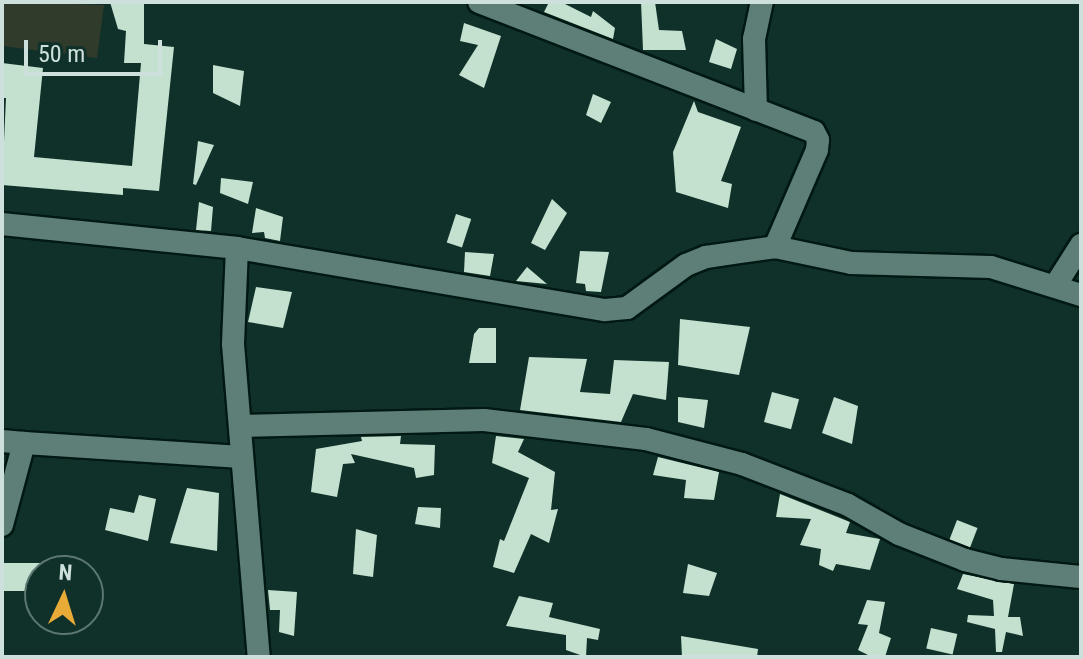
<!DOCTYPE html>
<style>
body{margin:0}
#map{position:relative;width:1083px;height:659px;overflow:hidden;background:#10312a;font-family:"Roboto Condensed",sans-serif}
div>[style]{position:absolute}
.green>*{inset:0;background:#303b2c}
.building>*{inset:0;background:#c3e1ce;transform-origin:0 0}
.roads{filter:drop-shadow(2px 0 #011813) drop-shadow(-2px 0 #011813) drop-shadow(0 2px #011813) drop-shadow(0 -2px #011813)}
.minor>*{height:22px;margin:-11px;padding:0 11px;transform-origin:11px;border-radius:11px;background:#5d7f77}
span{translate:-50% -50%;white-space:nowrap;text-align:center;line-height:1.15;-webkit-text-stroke:8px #10312a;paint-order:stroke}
.frame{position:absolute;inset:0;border:4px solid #cee0db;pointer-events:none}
.north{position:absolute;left:24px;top:555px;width:80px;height:80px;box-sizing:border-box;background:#10312a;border:2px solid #5c7771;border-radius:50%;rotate:4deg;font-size:22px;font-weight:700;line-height:32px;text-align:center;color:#cee0db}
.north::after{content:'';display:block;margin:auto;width:28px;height:36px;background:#e8ab37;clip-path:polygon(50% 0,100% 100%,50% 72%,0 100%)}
.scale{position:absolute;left:24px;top:40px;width:138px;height:36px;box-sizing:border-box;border:4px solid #cee0db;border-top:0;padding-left:10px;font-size:24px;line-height:28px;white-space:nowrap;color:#cee0db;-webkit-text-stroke:6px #10312a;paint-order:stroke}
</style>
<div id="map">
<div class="green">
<i style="clip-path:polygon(2px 2px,104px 5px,97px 58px,2px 46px)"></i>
</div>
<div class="building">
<i style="clip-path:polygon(110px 2px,144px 2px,144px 44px,174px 47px,159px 191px,123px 188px,123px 195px,2px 185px,6px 98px,2px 98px,2px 63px,43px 68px,34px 157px,132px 166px,141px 63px,124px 63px,126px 31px,118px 29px)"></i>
<i style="clip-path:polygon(549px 2px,561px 2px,591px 17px,593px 11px,615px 28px,613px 39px,544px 12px)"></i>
<i style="clip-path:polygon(641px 2px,655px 2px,659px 30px,682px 31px,686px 50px,643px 50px)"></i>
<i style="clip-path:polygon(464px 23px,501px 36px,484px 88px,459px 75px,478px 45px,460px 41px)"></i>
<i style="clip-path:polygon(716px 39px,737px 49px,731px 69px,709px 62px)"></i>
<i style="clip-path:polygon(213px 65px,244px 71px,240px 106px,213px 93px)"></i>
<i style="clip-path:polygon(593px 94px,611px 102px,601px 123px,586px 115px)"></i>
<i style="clip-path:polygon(694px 101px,698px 112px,741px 127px,721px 181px,732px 184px,728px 208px,676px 192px,673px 152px)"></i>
<i style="clip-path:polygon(198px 141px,214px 145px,196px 185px,193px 184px)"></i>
<i style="clip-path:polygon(221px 178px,253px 182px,248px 204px,220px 193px)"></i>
<i style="clip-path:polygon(552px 199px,567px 213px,545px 250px,531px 243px)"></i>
<i style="clip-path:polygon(199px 202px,213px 207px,211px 231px,196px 230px)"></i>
<i style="clip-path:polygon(256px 208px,283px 217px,280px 241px,265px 238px,264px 232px,252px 233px)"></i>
<i style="left:456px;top:214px;width:16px;height:30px;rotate:18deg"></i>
<i style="clip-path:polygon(580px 251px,609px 252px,601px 292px,586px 291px,585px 284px,576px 283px)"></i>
<i style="clip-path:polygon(465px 252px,494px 254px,490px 276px,464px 272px)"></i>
<i style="clip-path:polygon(527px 267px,547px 284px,516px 281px)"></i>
<i style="clip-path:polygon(256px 287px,292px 292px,283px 328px,248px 322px)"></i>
<i style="clip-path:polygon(680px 319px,750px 327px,739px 375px,678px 365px)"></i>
<i style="clip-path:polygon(479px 328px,496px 328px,496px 363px,469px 363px,474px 334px)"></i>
<i style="clip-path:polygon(529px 357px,587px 359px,580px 392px,610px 394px,614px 360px,669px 362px,666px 400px,633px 394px,621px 422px,520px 410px)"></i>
<i style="left:772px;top:392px;width:28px;height:31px;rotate:15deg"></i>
<i style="clip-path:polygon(678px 397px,708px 400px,704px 428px,678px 422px)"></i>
<i style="clip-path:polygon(834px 397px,858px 406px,852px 444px,822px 433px)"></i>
<i style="clip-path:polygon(401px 436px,400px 444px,435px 445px,434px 475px,416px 478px,414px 468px,351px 454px,355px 463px,343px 464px,337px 497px,311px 492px,316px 449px,362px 441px,361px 437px)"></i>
<i style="clip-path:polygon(496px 436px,524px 439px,518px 452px,555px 472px,551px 510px,558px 509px,549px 543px,531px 534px,514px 573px,493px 567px,500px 539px,504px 541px,529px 478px,492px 463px)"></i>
<i style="clip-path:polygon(658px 457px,719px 472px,714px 500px,684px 498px,686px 480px,653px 475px)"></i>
<i style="clip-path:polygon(187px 488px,219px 493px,217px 551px,170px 543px)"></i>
<i style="clip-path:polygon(780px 494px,850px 522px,846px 533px,880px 539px,870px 570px,836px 564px,833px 571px,819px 565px,821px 549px,800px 545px,811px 519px,776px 517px)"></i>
<i style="clip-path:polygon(139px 495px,156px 499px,148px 541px,105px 530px,110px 508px,134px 513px)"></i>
<i style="clip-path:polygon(418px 507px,441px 508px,440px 528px,415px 524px)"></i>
<i style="left:957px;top:520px;width:22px;height:21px;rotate:21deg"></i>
<i style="clip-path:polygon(356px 529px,377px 535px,373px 577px,353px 574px)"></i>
<i style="left:2px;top:563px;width:38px;height:28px"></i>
<i style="clip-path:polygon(688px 564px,717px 573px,709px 596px,683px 593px)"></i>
<i style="clip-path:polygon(963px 574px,1014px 584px,1008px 617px,1020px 617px,1023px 636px,1006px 632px,1002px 652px,996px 652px,995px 629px,967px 622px,968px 615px,994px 616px,993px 600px,957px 589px)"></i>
<i style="clip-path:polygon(268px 590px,297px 592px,294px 636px,279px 632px,280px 610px,270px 610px)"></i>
<i style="clip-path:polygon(519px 596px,553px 603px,549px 617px,600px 629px,598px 640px,587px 638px,586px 657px,566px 650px,566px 635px,506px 626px)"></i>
<i style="clip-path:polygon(867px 600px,885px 602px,879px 633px,891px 638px,885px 657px,872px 657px,858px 650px,868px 625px,858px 624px)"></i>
<i style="left:931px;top:628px;width:27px;height:21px;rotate:13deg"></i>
<i style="clip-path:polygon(681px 636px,758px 649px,757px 657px,682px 657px)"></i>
</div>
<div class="roads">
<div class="minor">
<i style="left:479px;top:2px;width:359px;rotate:21.2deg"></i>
<i style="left:814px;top:132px;width:9px;rotate:63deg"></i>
<i style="left:818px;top:140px;width:10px;rotate:96deg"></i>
<i style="left:817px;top:150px;width:106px;rotate:113.4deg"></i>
<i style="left:756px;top:110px;width:71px;rotate:-91.6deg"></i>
<i style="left:754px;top:39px;width:38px;rotate:-78deg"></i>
<i style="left:2px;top:224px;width:236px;rotate:5.8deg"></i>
<i style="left:237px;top:248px;width:373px;rotate:9.6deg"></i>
<i style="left:605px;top:310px;width:22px;rotate:-5deg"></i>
<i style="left:627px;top:308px;width:73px;rotate:-36.1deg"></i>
<i style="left:686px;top:265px;width:22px;rotate:-22deg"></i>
<i style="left:706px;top:257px;width:70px;rotate:-8.2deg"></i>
<i style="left:775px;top:247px;width:78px;rotate:11.9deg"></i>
<i style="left:851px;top:263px;width:140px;rotate:1.6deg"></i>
<i style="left:991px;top:267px;width:94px;rotate:17.3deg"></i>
<i style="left:237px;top:248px;width:96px;rotate:92.4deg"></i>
<i style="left:233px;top:344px;width:314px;rotate:85.3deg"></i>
<i style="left:1055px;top:286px;width:49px;rotate:-57.6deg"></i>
<i style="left:240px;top:426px;width:244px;rotate:-1.4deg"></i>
<i style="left:484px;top:420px;width:163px;rotate:6.7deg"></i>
<i style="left:646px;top:439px;width:99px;rotate:14.6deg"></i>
<i style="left:742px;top:464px;width:114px;rotate:21.1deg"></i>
<i style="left:848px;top:505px;width:59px;rotate:29.6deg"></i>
<i style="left:899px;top:534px;width:71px;rotate:21.5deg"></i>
<i style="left:965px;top:560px;width:37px;rotate:14deg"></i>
<i style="left:1001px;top:569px;width:80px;rotate:5.7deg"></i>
<i style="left:2px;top:441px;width:22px;rotate:5deg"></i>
<i style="left:2px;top:525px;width:85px;rotate:-75deg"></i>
<i style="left:24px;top:443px;width:218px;rotate:3.7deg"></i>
</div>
</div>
<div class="frame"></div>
<div class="north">N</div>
<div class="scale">50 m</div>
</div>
